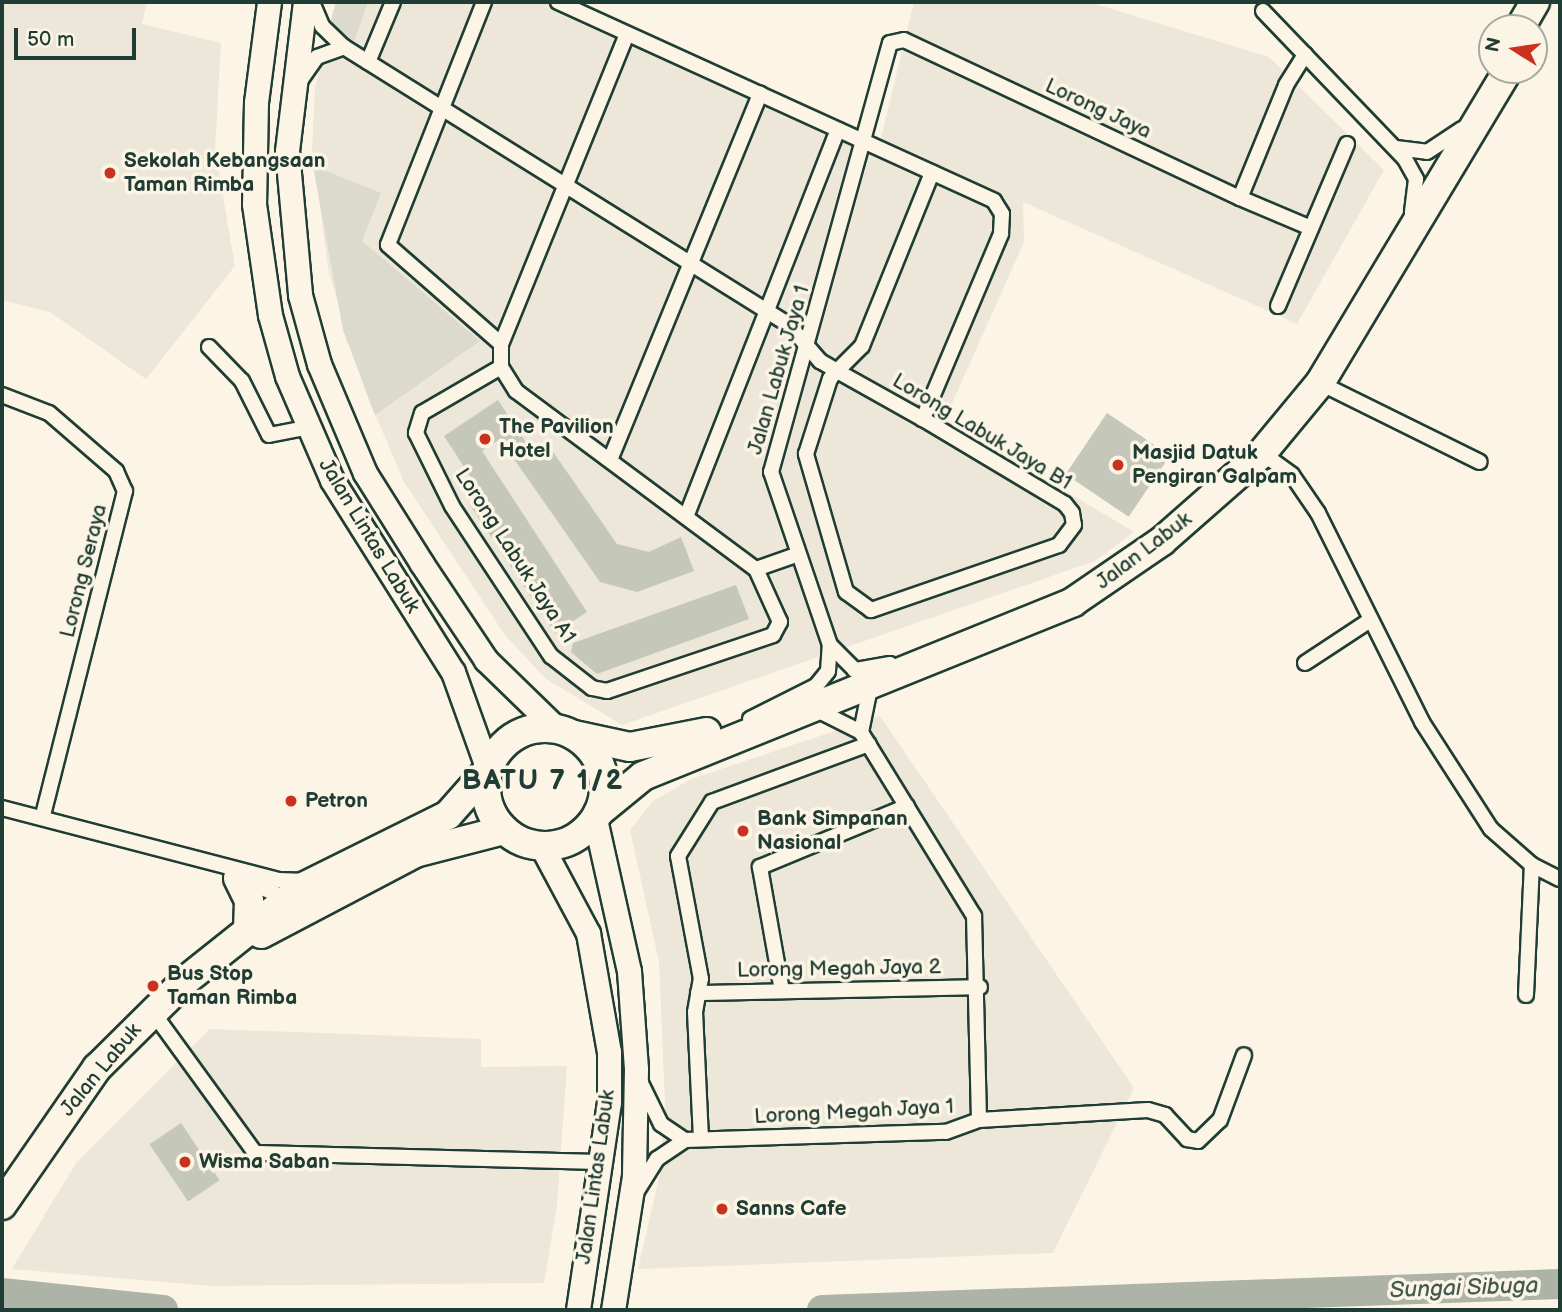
<!DOCTYPE html>
<style>
body{margin:0}
#map{position:relative;width:1562px;height:1312px;overflow:hidden;background:#fcf5e5;font-family:"Balsamiq Sans",sans-serif}
div>[style]{position:absolute}
.built>*{inset:0;background:#ece7d8}
.green>*{inset:0;background:#dcdacc}
.river>*{height:30px;margin:-15px;padding:0 15px;transform-origin:15px;border-radius:15px;background:#aeb3a7}
.building>*{inset:0;background:#c5c7b9;transform-origin:0 0}
.roads{filter:drop-shadow(2px 0 #1f3d34) drop-shadow(-2px 0 #1f3d34) drop-shadow(0 2px #1f3d34) drop-shadow(0 -2px #1f3d34)}
.street>*{height:14px;margin:-7px;padding:0 7px;transform-origin:7px;border-radius:7px;background:#fcf5e5}
.primary>*{height:23px;margin:-11.5px;padding:0 11.5px;transform-origin:11.5px;border-radius:11.5px;background:#fcf5e5}
.highway>*{height:28px;margin:-14px;padding:0 14px;transform-origin:14px;border-radius:14px;background:#fcf5e5}
.highway>.ring{margin:-14px;padding:0;box-sizing:content-box;background:none;border:28px solid #fcf5e5;border-radius:50%}
.dots>*{width:19px;height:19px;translate:-50% -50%;box-sizing:border-box;border:4px solid #fcf5e5;border-radius:50%}
span{translate:-50% -50%;white-space:nowrap;text-align:center;line-height:1.15;-webkit-text-stroke:7px #fcf5e5;paint-order:stroke}
.street-label{font-size:21px;color:#1f3d34}
.poi-label{font-size:21px;color:#1f3d34;font-weight:700}
.left{translate:0 -50%;text-align:left}
.water-label{font-size:23px;color:#435a51;font-style:italic}
.district-label{font-size:28px;color:#1f3d34;font-weight:700;letter-spacing:2px}
.frame{position:absolute;inset:0;border:4px solid #1f3d34;pointer-events:none}
.north{position:absolute;left:1478px;top:14px;width:70px;height:70px;box-sizing:border-box;background:#fcf5e5;border:2px solid #a4ab9e;border-radius:50%;rotate:282deg;font-size:19px;font-weight:700;line-height:28px;text-align:center;color:#1f3d34}
.north::after{content:'';display:block;margin:auto;width:24px;height:32px;background:#c8321e;clip-path:polygon(50% 0,100% 100%,50% 72%,0 100%)}
.scale{position:absolute;left:14px;top:28px;width:122px;height:32px;box-sizing:border-box;border:4px solid #1f3d34;border-top:0;padding-left:9px;font-size:21px;line-height:24px;white-space:nowrap;color:#1f3d34;-webkit-text-stroke:5px #fcf5e5;paint-order:stroke}
</style>
<div id="map">
<div class="built">
<i style="clip-path:polygon(2px 2px,147px 2px,142px 24px,221px 43px,215px 150px,235px 266px,146px 379px,50px 312px,2px 300px)"></i>
<i style="clip-path:polygon(336px 2px,582px 2px,881px 138px,914px 2px,1089px 2px,1269px 57px,1384px 170px,1297px 324px,1023px 202px,1024px 242px,945px 419px,1134px 532px,1095px 561px,622px 725px,545px 678px,505px 635px,404px 482px,366px 393px,329px 273px,312px 149px,315px 88px)"></i>
<i style="clip-path:polygon(880px 716px,1134px 1088px,1053px 1253px,638px 1269px,660px 1173px,665px 1104px,659px 962px,630px 830px,653px 801px,691px 779px)"></i>
<i style="clip-path:polygon(210px 1029px,481px 1039px,481px 1067px,567px 1066px,557px 1205px,544px 1283px,212px 1286px,12px 1269px,76px 1163px)"></i>
</div>
<div class="green">
<i style="clip-path:polygon(336px 2px,368px 2px,354px 41px,329px 27px)"></i>
<i style="clip-path:polygon(313px 166px,381px 193px,362px 241px,480px 341px,375px 415px,343px 330px)"></i>
</div>
<div class="river">
<i style="left:2px;top:1293px;width:162px;rotate:6deg"></i>
<i style="left:822px;top:1310px;width:738px;rotate:-2.02deg"></i>
</div>
<div class="building">
<i style="clip-path:polygon(498px 400px,537px 459px,551px 449px,617px 544px,649px 552px,681px 537px,694px 571px,637px 592px,600px 582px,500px 439px,482px 451px,587px 612px,555px 633px,470px 505px,483px 496px,444px 436px)"></i>
<i style="left:1107px;top:413px;width:76px;height:74px;rotate:34deg"></i>
<i style="clip-path:polygon(736px 585px,749px 619px,597px 674px,571px 652px,573px 643px)"></i>
<i style="left:181px;top:1123px;width:69px;height:38px;rotate:56deg"></i>
</div>
<div class="roads">
<div class="street">
<i style="left:312px;top:2px;width:26px;rotate:67deg"></i>
<i style="left:322px;top:26px;width:30px;rotate:44deg"></i>
<i style="left:344px;top:47px;width:525px;rotate:31.99deg"></i>
<i style="left:789px;top:325px;width:48px;rotate:49.3deg"></i>
<i style="left:820px;top:361px;width:20px;rotate:30deg"></i>
<i style="left:837px;top:371px;width:98px;rotate:29.2deg"></i>
<i style="left:923px;top:419px;width:165px;rotate:30.9deg"></i>
<i style="left:1065px;top:504px;width:11px;rotate:52deg"></i>
<i style="left:1072px;top:513px;width:12px;rotate:81deg"></i>
<i style="left:1074px;top:525px;width:25px;rotate:127deg"></i>
<i style="left:1059px;top:545px;width:199px;rotate:160.9deg"></i>
<i style="left:871px;top:610px;width:31px;rotate:-144deg"></i>
<i style="left:846px;top:592px;width:144px;rotate:-106.2deg"></i>
<i style="left:806px;top:454px;width:79px;rotate:-72.3deg"></i>
<i style="left:830px;top:379px;width:4px;rotate:-56deg"></i>
<i style="left:832px;top:376px;width:42px;rotate:-45deg"></i>
<i style="left:862px;top:346px;width:187px;rotate:-68deg"></i>
<i style="left:484px;top:2px;width:261px;rotate:111.6deg"></i>
<i style="left:388px;top:245px;width:150px;rotate:41.2deg"></i>
<i style="left:558px;top:2px;width:479px;rotate:24.5deg"></i>
<i style="left:994px;top:201px;width:15px;rotate:58deg"></i>
<i style="left:1002px;top:214px;width:20px;rotate:93deg"></i>
<i style="left:1001px;top:234px;width:201px;rotate:112.9deg"></i>
<i style="left:1263px;top:11px;width:205px;rotate:46.2deg"></i>
<i style="left:1405px;top:159px;width:23px;rotate:61deg"></i>
<i style="left:1416px;top:179px;width:34px;rotate:97deg"></i>
<i style="left:627px;top:34px;width:335px;rotate:112.1deg"></i>
<i style="left:501px;top:344px;width:23px;rotate:90deg"></i>
<i style="left:501px;top:367px;width:28px;rotate:58deg"></i>
<i style="left:516px;top:391px;width:299px;rotate:36.6deg"></i>
<i style="left:756px;top:569px;width:42px;rotate:-19.3deg"></i>
<i style="left:368px;top:62px;width:65px;rotate:-67.4deg"></i>
<i style="left:300px;top:81px;width:29px;rotate:-55deg"></i>
<i style="left:317px;top:57px;width:29px;rotate:-20deg"></i>
<i style="left:1396px;top:148px;width:31px;rotate:7deg"></i>
<i style="left:1427px;top:152px;width:42px;rotate:-33.3deg"></i>
<i style="left:1240px;top:198px;width:77px;rotate:22.9deg"></i>
<i style="left:1278px;top:306px;width:176px;rotate:-66.9deg"></i>
<i style="left:209px;top:347px;width:47px;rotate:45.9deg"></i>
<i style="left:242px;top:381px;width:60px;rotate:63.4deg"></i>
<i style="left:269px;top:435px;width:38px;rotate:-11deg"></i>
<i style="left:501px;top:367px;width:91px;rotate:149.8deg"></i>
<i style="left:422px;top:413px;width:21px;rotate:107deg"></i>
<i style="left:416px;top:433px;width:81px;rotate:63.7deg"></i>
<i style="left:452px;top:506px;width:180px;rotate:56.6deg"></i>
<i style="left:551px;top:656px;width:52px;rotate:38deg"></i>
<i style="left:592px;top:688px;width:15px;rotate:11deg"></i>
<i style="left:607px;top:691px;width:175px;rotate:-18.6deg"></i>
<i style="left:773px;top:635px;width:15px;rotate:-62deg"></i>
<i style="left:780px;top:622px;width:58px;rotate:-114.4deg"></i>
<i style="left:1320px;top:383px;width:178px;rotate:26.3deg"></i>
<i style="left:2px;top:395px;width:50px;rotate:21deg"></i>
<i style="left:49px;top:413px;width:89px;rotate:40.9deg"></i>
<i style="left:116px;top:471px;width:22px;rotate:66deg"></i>
<i style="left:125px;top:491px;width:337px;rotate:104.2deg"></i>
<i style="left:1262px;top:453px;width:37px;rotate:36deg"></i>
<i style="left:1292px;top:475px;width:46px;rotate:55.6deg"></i>
<i style="left:1318px;top:513px;width:233px;rotate:63.5deg"></i>
<i style="left:1422px;top:722px;width:127px;rotate:57.2deg"></i>
<i style="left:1491px;top:829px;width:55px;rotate:41.3deg"></i>
<i style="left:1532px;top:865px;width:31px;rotate:27deg"></i>
<i style="left:610px;top:460px;width:396px;rotate:-67.7deg"></i>
<i style="left:686px;top:517px;width:416px;rotate:-68.6deg"></i>
<i style="left:1305px;top:663px;width:77px;rotate:-33.3deg"></i>
<i style="left:890px;top:664px;width:36px;rotate:170deg"></i>
<i style="left:855px;top:670px;width:35px;rotate:-135deg"></i>
<i style="left:830px;top:645px;width:183px;rotate:-108.8deg"></i>
<i style="left:771px;top:472px;width:445px;rotate:-74.5deg"></i>
<i style="left:890px;top:43px;width:14px;rotate:-12deg"></i>
<i style="left:904px;top:40px;width:371px;rotate:25.2deg"></i>
<i style="left:1240px;top:198px;width:122px;rotate:-67.8deg"></i>
<i style="left:1286px;top:85px;width:36px;rotate:-58deg"></i>
<i style="left:750px;top:719px;width:74px;rotate:-26.6deg"></i>
<i style="left:816px;top:686px;width:19px;rotate:-51deg"></i>
<i style="left:828px;top:671px;width:26px;rotate:-86deg"></i>
<i style="left:861px;top:732px;width:45px;rotate:-78.4deg"></i>
<i style="left:2px;top:808px;width:286px;rotate:14.6deg"></i>
<i style="left:279px;top:880px;width:27px;rotate:2deg"></i>
<i style="left:240px;top:879px;width:50px;rotate:22.4deg"></i>
<i style="left:782px;top:991px;width:126px;rotate:-100.1deg"></i>
<i style="left:760px;top:867px;width:159px;rotate:-22.5deg"></i>
<i style="left:698px;top:993px;width:282px;rotate:-1.2deg"></i>
<i style="left:1526px;top:995px;width:130px;rotate:-87.4deg"></i>
<i style="left:152px;top:1011px;width:175px;rotate:54deg"></i>
<i style="left:255px;top:1153px;width:346px;rotate:1.5deg"></i>
<i style="left:640px;top:1081px;width:48px;rotate:64deg"></i>
<i style="left:661px;top:1124px;width:29px;rotate:34deg"></i>
<i style="left:685px;top:1140px;width:261px;rotate:-1.8deg"></i>
<i style="left:946px;top:1132px;width:35px;rotate:-20deg"></i>
<i style="left:979px;top:1120px;width:204px;rotate:-91.4deg"></i>
<i style="left:974px;top:916px;width:216px;rotate:-121.6deg"></i>
<i style="left:861px;top:732px;width:51px;rotate:-153.4deg"></i>
<i style="left:979px;top:1120px;width:169px;rotate:-3.4deg"></i>
<i style="left:1148px;top:1110px;width:18px;rotate:16deg"></i>
<i style="left:1165px;top:1115px;width:33px;rotate:47deg"></i>
<i style="left:1187px;top:1139px;width:11px;rotate:10deg"></i>
<i style="left:1198px;top:1141px;width:30px;rotate:-44deg"></i>
<i style="left:1220px;top:1120px;width:69px;rotate:-69.7deg"></i>
<i style="left:701px;top:1139px;width:127px;rotate:-92.7deg"></i>
<i style="left:695px;top:1012px;width:34px;rotate:-80deg"></i>
<i style="left:701px;top:979px;width:125px;rotate:-100.6deg"></i>
<i style="left:678px;top:856px;width:64px;rotate:-57.8deg"></i>
<i style="left:712px;top:802px;width:167px;rotate:-20.3deg"></i>
<i style="left:637px;top:1191px;width:38px;rotate:-58deg"></i>
<i style="left:657px;top:1159px;width:34px;rotate:-34deg"></i>
</div>
<div class="primary">
<i style="left:269px;top:2px;width:101px;rotate:97.4deg"></i>
<i style="left:256px;top:102px;width:102px;rotate:91.1deg"></i>
<i style="left:254px;top:204px;width:112px;rotate:81.8deg"></i>
<i style="left:270px;top:315px;width:63px;rotate:74.4deg"></i>
<i style="left:287px;top:376px;width:113px;rotate:66.6deg"></i>
<i style="left:332px;top:480px;width:227px;rotate:57.8deg"></i>
<i style="left:453px;top:672px;width:104px;rotate:70.3deg"></i>
<i style="left:305px;top:2px;width:150px;rotate:96.9deg"></i>
<i style="left:287px;top:151px;width:145px;rotate:84.8deg"></i>
<i style="left:300px;top:295px;width:72px;rotate:74.6deg"></i>
<i style="left:319px;top:364px;width:118px;rotate:67.1deg"></i>
<i style="left:365px;top:473px;width:107px;rotate:57.9deg"></i>
<i style="left:422px;top:564px;width:115px;rotate:56.3deg"></i>
<i style="left:486px;top:660px;width:99px;rotate:44.2deg"></i>
<i style="left:595px;top:819px;width:156px;rotate:77.4deg"></i>
<i style="left:629px;top:971px;width:98px;rotate:85.9deg"></i>
<i style="left:636px;top:1069px;width:107px;rotate:91.1deg"></i>
<i style="left:634px;top:1176px;width:136px;rotate:98.9deg"></i>
<i style="left:542px;top:847px;width:98px;rotate:61.9deg"></i>
<i style="left:588px;top:933px;width:121px;rotate:80deg"></i>
<i style="left:609px;top:1052px;width:50px;rotate:90deg"></i>
<i style="left:609px;top:1102px;width:210px;rotate:98.5deg"></i>
</div>
<div class="highway">
<i style="left:1520px;top:28px;width:30px;rotate:-60deg"></i>
<i class="ring" style="left:486px;top:728px;width:90px;height:90px"></i>
<i style="left:574px;top:735px;width:57px;rotate:12.1deg"></i>
<i style="left:630px;top:747px;width:78px;rotate:-11deg"></i>
<i style="left:598px;top:813px;width:58px;rotate:-39.4deg"></i>
<i style="left:643px;top:776px;width:464px;rotate:-22deg"></i>
<i style="left:1073px;top:602px;width:108px;rotate:-34.4deg"></i>
<i style="left:1162px;top:541px;width:133px;rotate:-41.3deg"></i>
<i style="left:1262px;top:453px;width:91px;rotate:-50.4deg"></i>
<i style="left:1320px;top:383px;width:365px;rotate:-59deg"></i>
<i style="left:238px;top:878px;width:25px;rotate:64deg"></i>
<i style="left:249px;top:901px;width:27px;rotate:92deg"></i>
<i style="left:261px;top:934px;width:174px;rotate:-27.7deg"></i>
<i style="left:415px;top:853px;width:92px;rotate:-14.5deg"></i>
<i style="left:2px;top:1205px;width:167px;rotate:-55.3deg"></i>
<i style="left:97px;top:1068px;width:125px;rotate:-44.7deg"></i>
<i style="left:186px;top:980px;width:149px;rotate:-38.5deg"></i>
<i style="left:303px;top:887px;width:162px;rotate:-26.4deg"></i>
<i style="left:448px;top:815px;width:60px;rotate:-48.4deg"></i>
</div>
</div>
<div class="dots">
<i style="left:110px;top:173px;background:#c8321e"></i>
<i style="left:485px;top:439px;background:#c8321e"></i>
<i style="left:1118px;top:465px;background:#c8321e"></i>
<i style="left:291px;top:801px;background:#c8321e"></i>
<i style="left:743px;top:831px;background:#c8321e"></i>
<i style="left:153px;top:986px;background:#c8321e"></i>
<i style="left:185px;top:1162px;background:#c8321e"></i>
<i style="left:722px;top:1209px;background:#c8321e"></i>
</div>
<div class="street-label">
<span style="left:1098px;top:109px;rotate:25deg">Lorong Jaya</span>
<span style="left:779px;top:370px;rotate:-74deg">Jalan Labuk Jaya 1</span>
<span style="left:982px;top:432px;rotate:31deg">Lorong Labuk Jaya B1</span>
<span style="left:369px;top:536px;rotate:59deg">Jalan Lintas Labuk</span>
<span style="left:1144px;top:551px;rotate:-37deg">Jalan Labuk</span>
<span style="left:515px;top:556px;rotate:57deg">Lorong Labuk Jaya A1</span>
<span style="left:84px;top:571px;rotate:-76deg">Lorong Seraya</span>
<span style="left:839px;top:969px;rotate:-1deg">Lorong Megah Jaya 2</span>
<span style="left:101px;top:1070px;rotate:-50deg">Jalan Labuk</span>
<span style="left:854px;top:1112px;rotate:-3deg">Lorong Megah Jaya 1</span>
<span style="left:596px;top:1177px;rotate:-82deg">Jalan Lintas Labuk</span>
</div>
<div class="poi-label">
<span class="left" style="left:124px;top:173px">Sekolah Kebangsaan<br>Taman Rimba</span>
<span class="left" style="left:499px;top:439px">The Pavilion<br>Hotel</span>
<span class="left" style="left:1132px;top:465px">Masjid Datuk<br>Pengiran Galpam</span>
<span class="left" style="left:305px;top:801px">Petron</span>
<span class="left" style="left:757px;top:831px">Bank Simpanan<br>Nasional</span>
<span class="left" style="left:167px;top:986px">Bus Stop<br>Taman Rimba</span>
<span class="left" style="left:199px;top:1162px">Wisma Saban</span>
<span class="left" style="left:736px;top:1209px">Sanns Cafe</span>
</div>
<div class="water-label">
<span style="left:1464px;top:1288px;rotate:-2deg">Sungai Sibuga</span>
</div>
<div class="district-label">
<span style="left:543px;top:781px">BATU 7 1/2</span>
</div>
<div class="frame"></div>
<div class="north">N</div>
<div class="scale">50 m</div>
</div>
